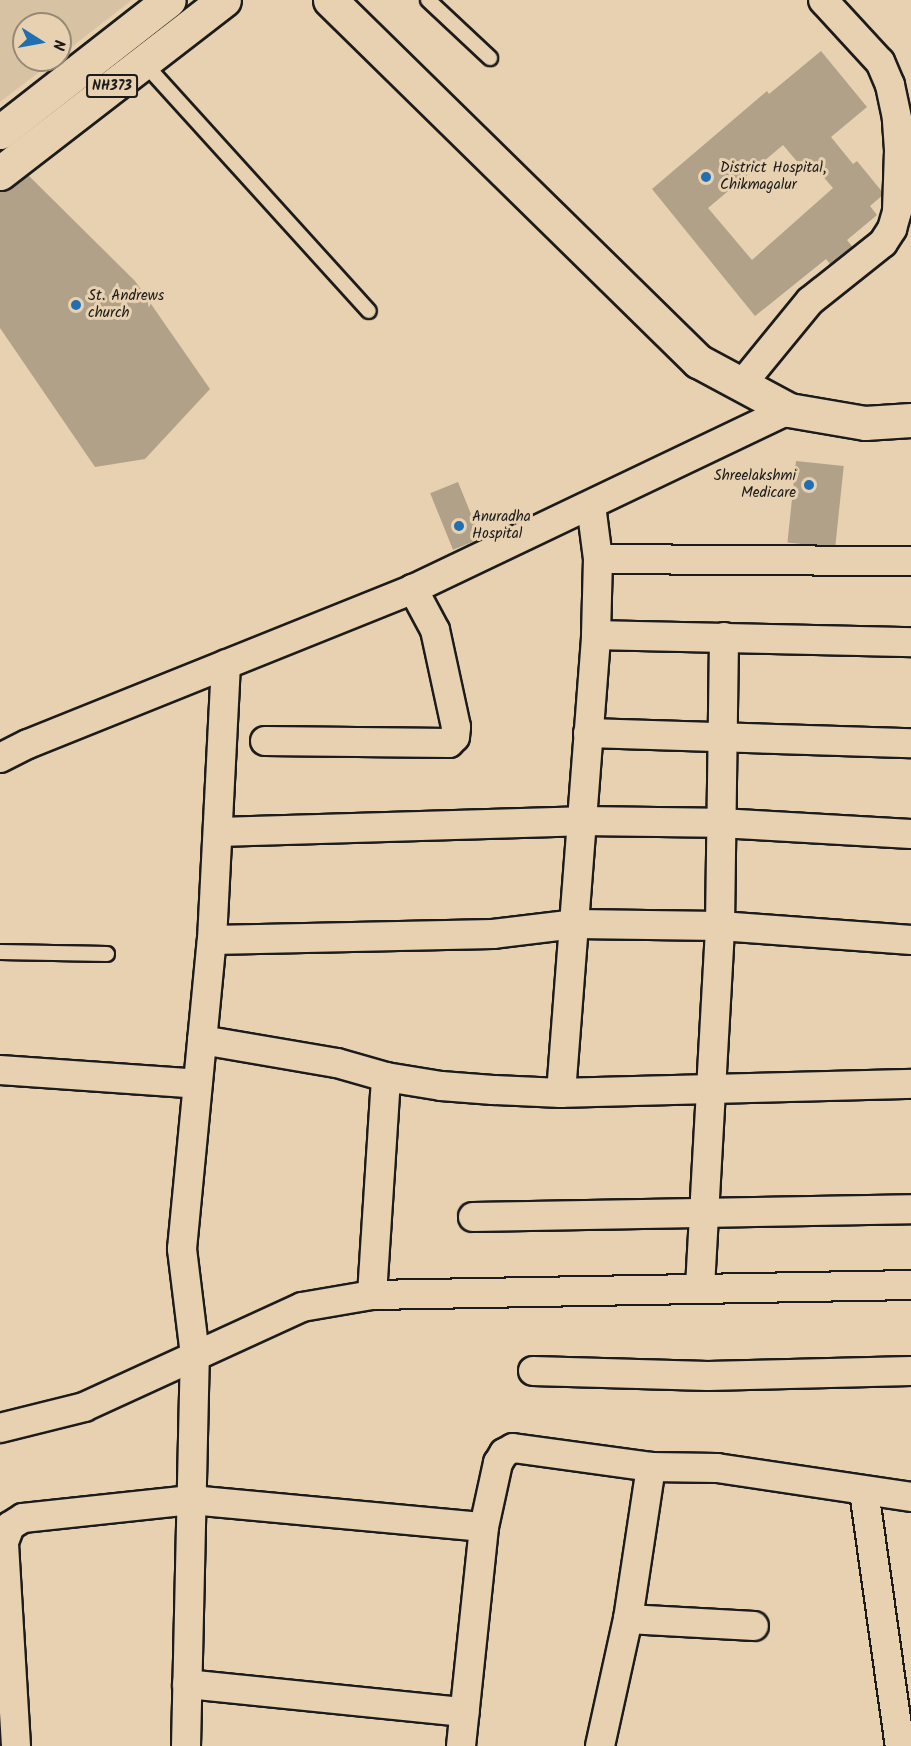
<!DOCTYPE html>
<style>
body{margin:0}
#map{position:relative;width:911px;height:1746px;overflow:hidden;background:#e7d1b0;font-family:Kalam,sans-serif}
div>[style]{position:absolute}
.built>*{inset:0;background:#d7c3a4}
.building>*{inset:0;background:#b1a189;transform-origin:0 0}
.roads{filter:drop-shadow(2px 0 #1c1c1c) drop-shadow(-2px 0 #1c1c1c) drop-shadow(0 2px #1c1c1c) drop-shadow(0 -2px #1c1c1c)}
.service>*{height:14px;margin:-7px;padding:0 7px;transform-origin:7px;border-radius:7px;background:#e7d1b0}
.minor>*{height:28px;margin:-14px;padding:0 14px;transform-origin:14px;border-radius:14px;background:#e7d1b0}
.tertiary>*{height:33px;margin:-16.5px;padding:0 16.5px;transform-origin:16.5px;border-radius:16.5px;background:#e7d1b0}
.trunk>*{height:33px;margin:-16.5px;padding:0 16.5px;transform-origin:16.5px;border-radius:16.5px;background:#e7d1b0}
.dots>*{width:16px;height:16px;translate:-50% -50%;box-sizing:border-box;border:3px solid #e7d1b0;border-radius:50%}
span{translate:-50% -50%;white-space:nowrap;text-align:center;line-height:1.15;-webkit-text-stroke:6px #e7d1b0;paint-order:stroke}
.shield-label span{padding:2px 4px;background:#e7d1b0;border:2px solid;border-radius:4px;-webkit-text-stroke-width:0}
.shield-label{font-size:14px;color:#1c1c1c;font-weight:700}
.poi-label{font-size:15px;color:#1c1c1c}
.left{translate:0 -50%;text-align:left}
.right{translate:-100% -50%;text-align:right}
.north{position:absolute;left:12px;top:12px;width:60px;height:60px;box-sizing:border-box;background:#e7d1b0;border:2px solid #968975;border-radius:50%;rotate:101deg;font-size:16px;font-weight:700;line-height:24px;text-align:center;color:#1c1c1c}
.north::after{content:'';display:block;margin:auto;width:21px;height:27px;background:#1f6fb2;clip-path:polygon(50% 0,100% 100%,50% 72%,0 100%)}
</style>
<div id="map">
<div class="built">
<i style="clip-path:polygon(0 0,132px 0,60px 56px,60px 24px,24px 24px,24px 60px,55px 60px,0 102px)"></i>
</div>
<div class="building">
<i style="clip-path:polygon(evenodd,821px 51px,867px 107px,831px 137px,853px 164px,857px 161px,884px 194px,870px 206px,877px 215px,847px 240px,868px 266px,845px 284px,826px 259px,755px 316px,652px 189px,767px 91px,769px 94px,821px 51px,783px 145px,800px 165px,808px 159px,833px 188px,752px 260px,708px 208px,783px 145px)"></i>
<i style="clip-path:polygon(25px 172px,135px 281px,210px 389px,145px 459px,95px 467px,0 328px,0 189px)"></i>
<i style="left:796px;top:461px;width:48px;height:82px;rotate:6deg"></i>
<i style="left:458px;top:482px;width:61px;height:30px;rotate:68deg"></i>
</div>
<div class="roads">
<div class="service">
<i style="left:428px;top:0;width:85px;rotate:43.1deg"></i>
<i style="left:143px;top:62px;width:336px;rotate:47.8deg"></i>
<i style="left:0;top:952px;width:107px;rotate:1.1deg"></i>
</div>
<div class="minor">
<i style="left:742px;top:384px;width:107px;rotate:-50.7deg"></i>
<i style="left:810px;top:301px;width:93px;rotate:-38.5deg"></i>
<i style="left:883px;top:243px;width:17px;rotate:-57deg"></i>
<i style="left:892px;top:229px;width:19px;rotate:-74deg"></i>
<i style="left:897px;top:211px;width:61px;rotate:-88.1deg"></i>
<i style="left:899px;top:150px;width:32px;rotate:-94deg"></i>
<i style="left:897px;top:118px;width:34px;rotate:-102deg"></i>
<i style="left:890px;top:85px;width:25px;rotate:-113deg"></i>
<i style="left:880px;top:62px;width:84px;rotate:-132.6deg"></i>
<i style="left:598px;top:559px;width:313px;rotate:0.4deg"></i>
<i style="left:596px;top:635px;width:315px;rotate:1.3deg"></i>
<i style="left:588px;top:733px;width:323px;rotate:1.8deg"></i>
<i style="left:265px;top:741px;width:184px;rotate:0.6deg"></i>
<i style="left:449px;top:743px;width:8px;rotate:-45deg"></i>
<i style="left:455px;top:737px;width:10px;rotate:-84deg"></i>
<i style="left:456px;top:727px;width:99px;rotate:-102.2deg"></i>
<i style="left:435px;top:630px;width:47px;rotate:-118.2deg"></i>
<i style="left:0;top:758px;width:31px;rotate:-27deg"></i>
<i style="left:28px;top:744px;width:415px;rotate:-21.9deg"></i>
<i style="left:413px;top:589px;width:416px;rotate:-25.5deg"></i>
<i style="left:218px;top:832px;width:363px;rotate:-1.7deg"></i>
<i style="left:581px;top:821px;width:139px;rotate:0.8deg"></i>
<i style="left:720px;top:823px;width:191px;rotate:3.3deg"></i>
<i style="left:212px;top:940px;width:281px;rotate:-1.2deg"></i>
<i style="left:493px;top:934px;width:84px;rotate:-6.9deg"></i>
<i style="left:576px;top:924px;width:144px;rotate:0.8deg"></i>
<i style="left:720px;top:926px;width:192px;rotate:4.2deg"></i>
<i style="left:202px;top:1040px;width:137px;rotate:9.7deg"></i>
<i style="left:337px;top:1063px;width:51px;rotate:15.9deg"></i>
<i style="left:386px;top:1077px;width:56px;rotate:9.3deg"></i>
<i style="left:441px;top:1086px;width:52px;rotate:4.4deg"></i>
<i style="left:493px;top:1090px;width:68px;rotate:2.5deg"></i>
<i style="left:561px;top:1093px;width:350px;rotate:-1.5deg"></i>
<i style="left:0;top:1070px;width:198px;rotate:4deg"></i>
<i style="left:561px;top:1093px;width:459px;rotate:-85.6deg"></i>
<i style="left:596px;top:635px;width:76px;rotate:-88.5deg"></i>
<i style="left:598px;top:559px;width:54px;rotate:-97.4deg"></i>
<i style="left:473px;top:1217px;width:438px;rotate:-1deg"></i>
<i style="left:700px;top:1287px;width:362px;rotate:-86.8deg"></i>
<i style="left:720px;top:926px;width:289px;rotate:-89.2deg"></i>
<i style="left:372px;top:1295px;width:218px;rotate:-86.3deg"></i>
<i style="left:533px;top:1371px;width:175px;rotate:1.6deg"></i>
<i style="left:708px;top:1376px;width:203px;rotate:-1.4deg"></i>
<i style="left:0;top:1428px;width:87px;rotate:-14deg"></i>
<i style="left:84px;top:1407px;width:240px;rotate:-24.6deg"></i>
<i style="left:302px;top:1307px;width:71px;rotate:-9.7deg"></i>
<i style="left:372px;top:1295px;width:539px;rotate:-1.06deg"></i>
<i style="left:864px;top:1491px;width:258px;rotate:82deg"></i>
<i style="left:628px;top:1619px;width:126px;rotate:3.2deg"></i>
<i style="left:187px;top:1684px;width:279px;rotate:5.8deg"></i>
<i style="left:16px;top:1746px;width:204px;rotate:-93.4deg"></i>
<i style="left:4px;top:1542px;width:17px;rotate:-69deg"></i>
<i style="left:10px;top:1526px;width:15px;rotate:-32deg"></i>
<i style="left:23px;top:1518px;width:169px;rotate:-6.1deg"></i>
<i style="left:191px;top:1500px;width:294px;rotate:5.3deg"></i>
<i style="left:186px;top:1746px;width:391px;rotate:-88.7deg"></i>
<i style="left:195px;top:1355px;width:107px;rotate:-97deg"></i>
<i style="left:182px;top:1249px;width:310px;rotate:-84.5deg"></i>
<i style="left:212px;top:940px;width:276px;rotate:-87.1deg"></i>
<i style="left:461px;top:1746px;width:220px;rotate:-84deg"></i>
<i style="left:484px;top:1527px;width:66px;rotate:-77.7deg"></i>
<i style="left:498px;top:1463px;width:12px;rotate:-59deg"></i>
<i style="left:504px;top:1453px;width:10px;rotate:-29deg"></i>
<i style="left:513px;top:1448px;width:139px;rotate:7.8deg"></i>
<i style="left:651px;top:1467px;width:66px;rotate:0.9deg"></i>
<i style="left:717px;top:1468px;width:196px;rotate:8.5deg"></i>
<i style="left:600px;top:1746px;width:130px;rotate:-77.6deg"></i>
<i style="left:628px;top:1619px;width:154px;rotate:-81.4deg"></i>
</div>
<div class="tertiary">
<i style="left:330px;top:0;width:516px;rotate:44.45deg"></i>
<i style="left:698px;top:361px;width:103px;rotate:28.3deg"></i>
<i style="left:789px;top:410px;width:77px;rotate:9.7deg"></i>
<i style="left:865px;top:423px;width:46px;rotate:-3.7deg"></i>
</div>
<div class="trunk">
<i style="left:0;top:132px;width:214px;rotate:-38deg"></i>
<i style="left:0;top:173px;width:283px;rotate:-37.7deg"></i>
</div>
</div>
<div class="dots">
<i style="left:706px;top:177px;background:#1f6fb2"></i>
<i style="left:76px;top:305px;background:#1f6fb2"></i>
<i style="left:809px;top:485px;background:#1f6fb2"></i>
<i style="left:459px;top:526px;background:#1f6fb2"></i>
</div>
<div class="shield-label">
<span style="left:112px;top:86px">NH373</span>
</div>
<div class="poi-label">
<span class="left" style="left:720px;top:177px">District Hospital,<br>Chikmagalur</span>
<span class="left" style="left:88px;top:305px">St. Andrews<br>church</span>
<span class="right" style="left:796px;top:485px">Shreelakshmi<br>Medicare</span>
<span class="left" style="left:472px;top:526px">Anuradha<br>Hospital</span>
</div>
<div class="north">N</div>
</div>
